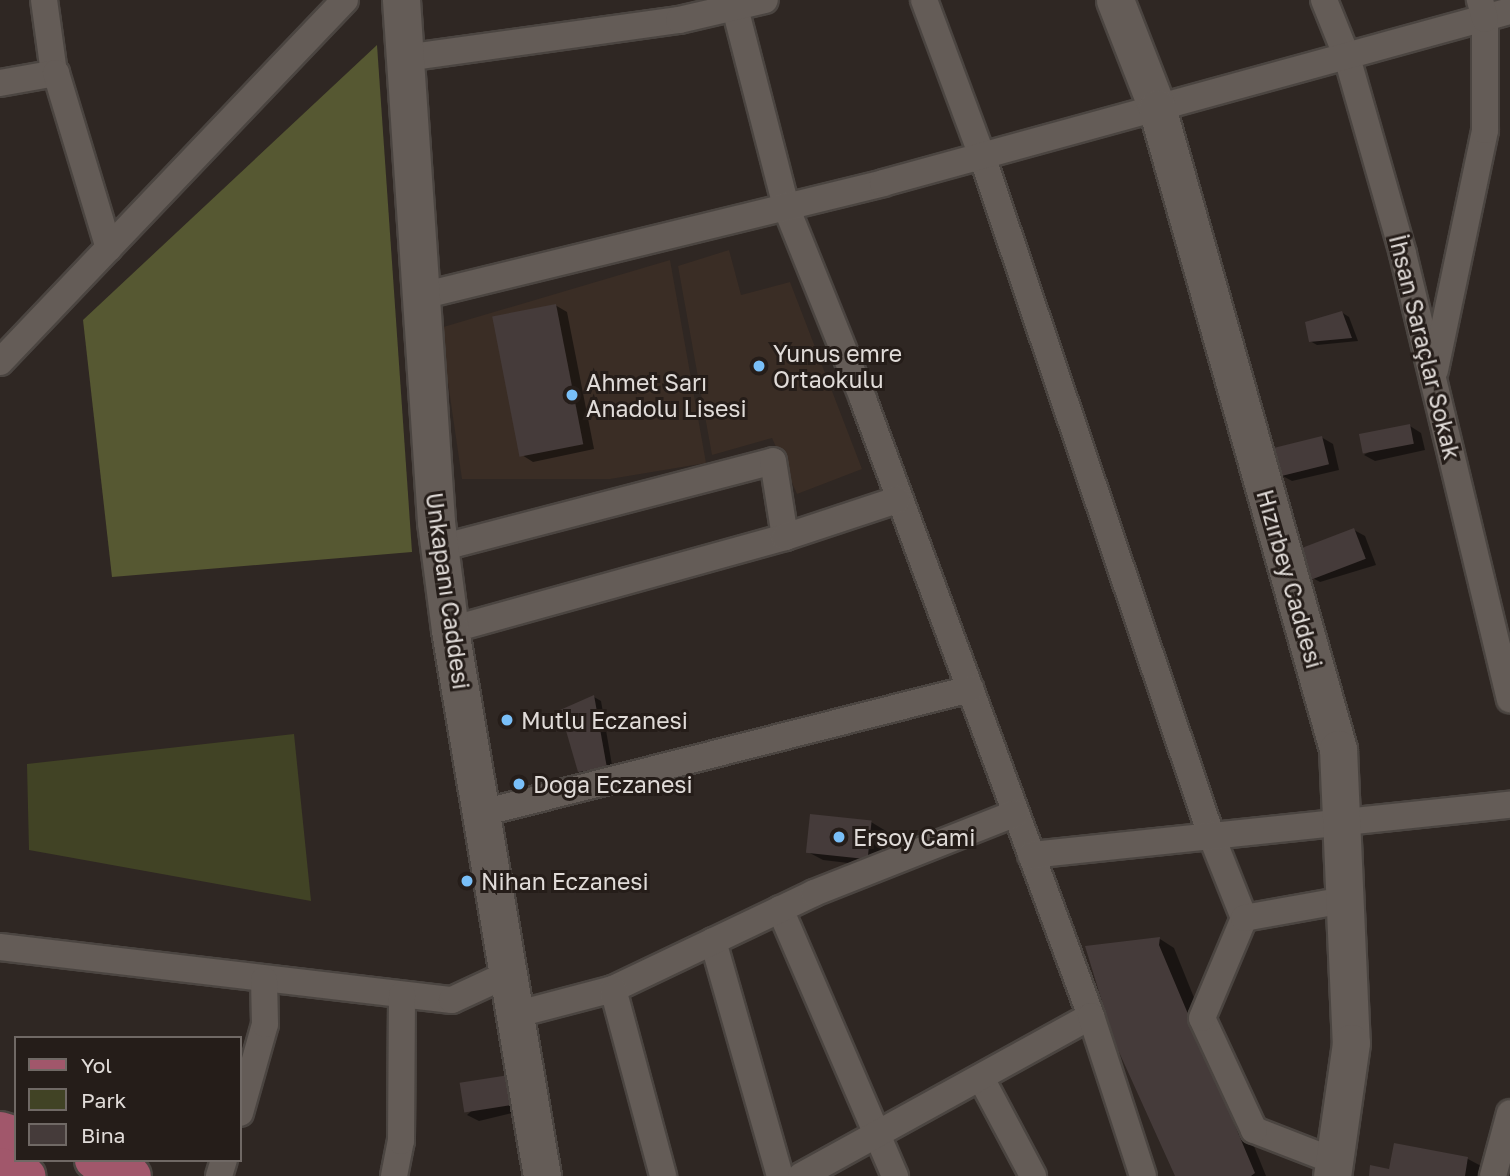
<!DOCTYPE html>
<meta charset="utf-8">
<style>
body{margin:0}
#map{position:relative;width:1510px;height:1176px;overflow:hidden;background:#2f2723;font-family:"Golos Text",sans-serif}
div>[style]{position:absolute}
.built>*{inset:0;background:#3a2d25}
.green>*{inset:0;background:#414325}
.forest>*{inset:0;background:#565832}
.shadow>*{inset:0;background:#0007}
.building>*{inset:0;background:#453b3a;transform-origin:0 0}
.roads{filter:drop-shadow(2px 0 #4b4541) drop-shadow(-2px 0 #4b4541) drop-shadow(0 2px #4b4541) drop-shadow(0 -2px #4b4541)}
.minor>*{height:26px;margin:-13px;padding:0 13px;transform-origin:13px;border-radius:13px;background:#645c57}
.secondary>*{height:37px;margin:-18.5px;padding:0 18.5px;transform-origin:18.5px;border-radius:18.5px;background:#645c57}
.primary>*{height:38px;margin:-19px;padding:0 19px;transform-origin:19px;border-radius:19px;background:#a1576b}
.dots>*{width:19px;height:19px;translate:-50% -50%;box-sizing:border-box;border:4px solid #251d19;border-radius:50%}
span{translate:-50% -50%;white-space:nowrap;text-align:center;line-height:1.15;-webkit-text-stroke:6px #251d19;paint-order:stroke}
.street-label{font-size:23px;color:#e0dbd8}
.poi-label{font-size:23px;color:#e0dbd8}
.left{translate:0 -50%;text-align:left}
.legend{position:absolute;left:14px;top:1036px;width:228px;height:126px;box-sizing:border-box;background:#251d19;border:2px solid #706965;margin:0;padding:9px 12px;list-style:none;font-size:21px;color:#e0dbd8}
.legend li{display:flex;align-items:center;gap:14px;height:35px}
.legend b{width:35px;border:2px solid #706965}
</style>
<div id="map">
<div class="built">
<i style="clip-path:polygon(729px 250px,741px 295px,790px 282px,862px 469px,797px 494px,772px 438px,712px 455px,678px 266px)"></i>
<i style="clip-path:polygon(670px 260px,706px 463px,610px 479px,462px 479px,440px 328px)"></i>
</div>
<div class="green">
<i style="clip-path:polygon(294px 734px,311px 901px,29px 850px,27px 764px)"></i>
</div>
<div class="forest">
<i style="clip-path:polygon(377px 45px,412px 552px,112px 577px,83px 320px)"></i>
</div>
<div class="shadow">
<i style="clip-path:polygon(555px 305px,567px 312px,594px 449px,533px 462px,522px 455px)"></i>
<i style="clip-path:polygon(1341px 312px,1349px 317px,1358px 341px,1317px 345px,1310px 341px)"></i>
<i style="clip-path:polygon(1410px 426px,1421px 433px,1425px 450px,1375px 461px,1364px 455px)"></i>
<i style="clip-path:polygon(1321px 437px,1333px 444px,1339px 470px,1292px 481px,1281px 475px)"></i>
<i style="clip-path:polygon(1354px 530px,1365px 536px,1376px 565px,1320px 582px,1309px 576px)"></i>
<i style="clip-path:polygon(594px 697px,601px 701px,613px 771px,587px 775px,580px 771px)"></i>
<i style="clip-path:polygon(871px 822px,886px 831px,882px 867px,823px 860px,808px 852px)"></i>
<i style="clip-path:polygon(1160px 939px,1174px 948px,1266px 1176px,1177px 1176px,1087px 947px)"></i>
<i style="clip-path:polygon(508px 1077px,524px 1110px,479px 1121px,467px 1115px)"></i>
<i style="clip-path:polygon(1468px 1159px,1483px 1167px,1481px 1176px,1371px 1176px)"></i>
</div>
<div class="building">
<i style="left:556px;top:304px;width:143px;height:65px;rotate:79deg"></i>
<i style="clip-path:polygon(1342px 311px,1352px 338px,1309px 342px,1305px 322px)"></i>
<i style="left:1410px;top:424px;width:20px;height:52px;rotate:79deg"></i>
<i style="left:1322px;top:436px;width:29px;height:52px;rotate:76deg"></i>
<i style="left:1354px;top:528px;width:33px;height:58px;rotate:69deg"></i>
<i style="clip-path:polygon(594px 695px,607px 768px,578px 772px,560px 710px)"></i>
<i style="left:810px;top:814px;width:62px;height:39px;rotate:6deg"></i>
<i style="clip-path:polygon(1160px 937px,1159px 945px,1255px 1173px,1251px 1176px,1175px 1176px,1114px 1041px,1085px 946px)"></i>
<i style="left:509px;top:1075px;width:30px;height:50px;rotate:81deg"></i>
<i style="clip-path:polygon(1394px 1143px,1468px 1157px,1465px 1176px,1369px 1176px,1370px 1165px,1389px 1169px)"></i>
</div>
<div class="roads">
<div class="minor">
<i style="left:44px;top:0;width:74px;rotate:82.2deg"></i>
<i style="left:733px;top:0;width:214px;rotate:75.6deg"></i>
<i style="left:786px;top:207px;width:207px;rotate:68.1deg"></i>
<i style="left:863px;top:399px;width:658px;rotate:69.72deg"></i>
<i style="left:924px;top:0;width:166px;rotate:69.6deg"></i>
<i style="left:982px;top:156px;width:717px;rotate:71.36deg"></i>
<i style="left:1211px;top:835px;width:89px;rotate:68.3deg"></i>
<i style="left:1324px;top:0;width:61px;rotate:68deg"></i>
<i style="left:1347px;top:57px;width:205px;rotate:74.1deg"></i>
<i style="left:1403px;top:254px;width:458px;rotate:76.5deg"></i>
<i style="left:405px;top:58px;width:277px;rotate:-7.9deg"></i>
<i style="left:679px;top:20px;width:88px;rotate:-13.1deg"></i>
<i style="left:0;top:83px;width:57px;rotate:-10.1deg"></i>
<i style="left:56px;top:73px;width:183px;rotate:73.2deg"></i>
<i style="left:421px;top:296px;width:476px;rotate:-13.7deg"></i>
<i style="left:883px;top:183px;width:650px;rotate:-15.34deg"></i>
<i style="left:0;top:362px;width:500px;rotate:-46.38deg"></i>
<i style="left:1435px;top:370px;width:245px;rotate:-78.2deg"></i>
<i style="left:1485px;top:130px;width:111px;rotate:-90deg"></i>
<i style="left:1485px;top:19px;width:20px;rotate:-105deg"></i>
<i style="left:440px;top:548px;width:344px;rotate:-14.6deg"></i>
<i style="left:773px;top:461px;width:77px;rotate:81deg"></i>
<i style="left:450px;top:630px;width:348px;rotate:-15.5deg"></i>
<i style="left:785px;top:537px;width:118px;rotate:-18.3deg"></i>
<i style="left:482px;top:813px;width:504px;rotate:-14.26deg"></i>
<i style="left:1031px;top:855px;width:482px;rotate:-6deg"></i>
<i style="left:780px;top:909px;width:291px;rotate:66.7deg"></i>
<i style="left:713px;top:941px;width:244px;rotate:74.1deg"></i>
<i style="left:0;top:947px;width:455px;rotate:6.7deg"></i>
<i style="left:452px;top:1000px;width:62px;rotate:-24.9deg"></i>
<i style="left:613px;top:989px;width:223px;rotate:-25.5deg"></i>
<i style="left:814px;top:893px;width:217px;rotate:-21.6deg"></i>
<i style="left:514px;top:1015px;width:102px;rotate:-14.7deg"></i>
<i style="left:613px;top:989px;width:194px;rotate:75deg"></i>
<i style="left:981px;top:1078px;width:111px;rotate:62deg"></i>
<i style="left:240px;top:1113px;width:92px;rotate:-74.3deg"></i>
<i style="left:265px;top:1024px;width:44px;rotate:-91.3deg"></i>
<i style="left:1334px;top:1161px;width:86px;rotate:-158.8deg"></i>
<i style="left:1254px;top:1130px;width:123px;rotate:-114.9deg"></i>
<i style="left:1202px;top:1018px;width:108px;rotate:-67.2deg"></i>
<i style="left:1244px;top:918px;width:102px;rotate:-10.2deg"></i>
<i style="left:219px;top:1176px;width:17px;rotate:-73deg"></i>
<i style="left:394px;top:1176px;width:36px;rotate:-79deg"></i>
<i style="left:401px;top:1141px;width:146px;rotate:-89.6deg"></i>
<i style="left:801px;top:1176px;width:331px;rotate:-28.9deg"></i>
<i style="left:1091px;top:1016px;width:168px;rotate:72deg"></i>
<i style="left:1493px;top:1176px;width:65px;rotate:-74.9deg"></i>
</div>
<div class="secondary">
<i style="left:401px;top:0;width:523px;rotate:86.16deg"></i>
<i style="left:436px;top:522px;width:109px;rotate:82.6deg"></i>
<i style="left:450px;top:630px;width:554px;rotate:80.44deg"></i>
<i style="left:1115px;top:0;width:116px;rotate:68.7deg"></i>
<i style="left:1157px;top:108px;width:666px;rotate:74.23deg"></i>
<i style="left:1338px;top:749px;width:294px;rotate:87.5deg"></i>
<i style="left:1351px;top:1043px;width:134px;rotate:98.1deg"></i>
</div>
<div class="primary">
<i style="left:0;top:1131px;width:17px;rotate:17deg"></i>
<i style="left:94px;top:1160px;width:41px;rotate:22.8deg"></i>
<i style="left:0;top:1167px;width:28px;rotate:19deg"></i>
</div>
</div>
<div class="dots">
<i style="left:759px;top:366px;background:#79bff8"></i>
<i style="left:572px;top:395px;background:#79bff8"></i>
<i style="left:507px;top:720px;background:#79bff8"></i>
<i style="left:519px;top:784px;background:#79bff8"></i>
<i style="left:839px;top:837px;background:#79bff8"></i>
<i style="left:467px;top:881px;background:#79bff8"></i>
</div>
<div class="street-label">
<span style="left:1425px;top:347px;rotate:76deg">İhsan Saraçlar Sokak</span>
<span style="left:1290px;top:579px;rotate:74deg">Hızırbey Caddesi</span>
<span style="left:448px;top:591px;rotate:82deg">Unkapanı Caddesi</span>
</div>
<div class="poi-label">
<span class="left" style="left:773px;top:366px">Yunus emre<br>Ortaokulu</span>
<span class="left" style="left:586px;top:395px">Ahmet Sarı<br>Anadolu Lisesi</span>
<span class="left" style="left:521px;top:720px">Mutlu Eczanesi</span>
<span class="left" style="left:533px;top:784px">Doğa Eczanesi</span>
<span class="left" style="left:853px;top:837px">Ersoy Cami</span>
<span class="left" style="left:481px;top:881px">Nihan Eczanesi</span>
</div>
<ul class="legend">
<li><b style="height:9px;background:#a1576b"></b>Yol</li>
<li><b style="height:19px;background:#414325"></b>Park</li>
<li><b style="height:19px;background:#453b3a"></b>Bina</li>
</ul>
</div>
